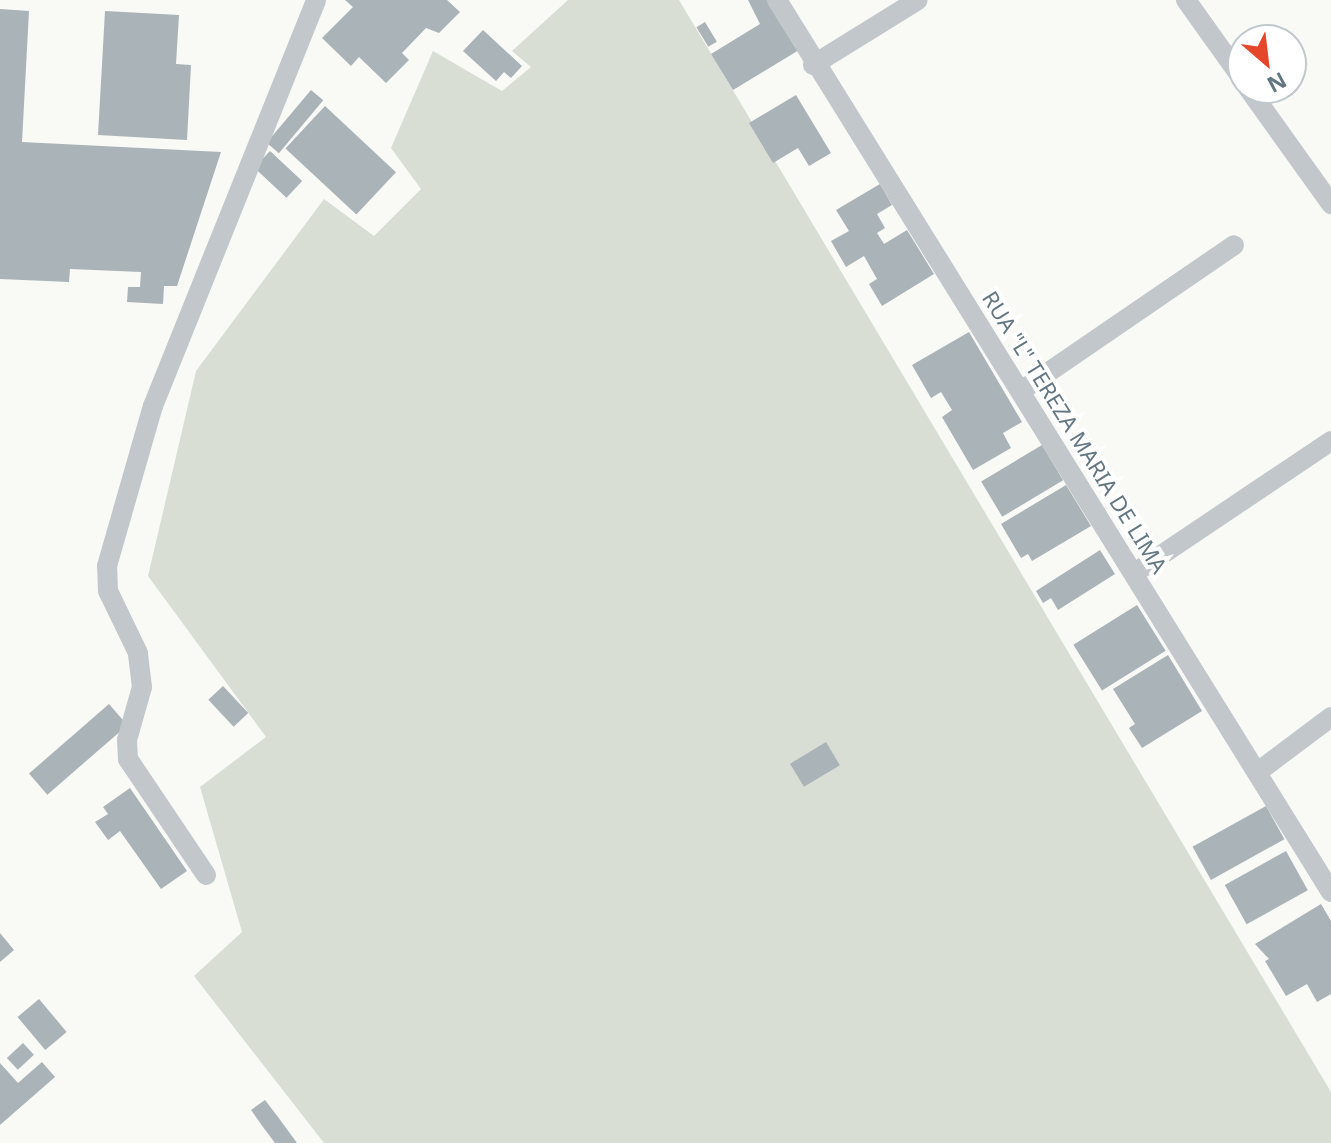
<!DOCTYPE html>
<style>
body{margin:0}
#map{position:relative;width:1331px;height:1143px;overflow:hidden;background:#f9f9f6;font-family:"Noto Sans",sans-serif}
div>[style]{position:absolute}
.green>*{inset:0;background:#d9ded5}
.building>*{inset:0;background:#a9b3b8;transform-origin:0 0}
.minor>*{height:20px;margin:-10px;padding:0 10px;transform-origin:10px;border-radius:10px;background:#c2c7cb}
span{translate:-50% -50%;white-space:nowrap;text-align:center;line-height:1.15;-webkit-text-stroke:8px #fff;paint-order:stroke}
.street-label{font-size:22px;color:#637782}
.north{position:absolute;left:1227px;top:24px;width:80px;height:80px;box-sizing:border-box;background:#fff;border:2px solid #c1c9cd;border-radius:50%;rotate:152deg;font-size:22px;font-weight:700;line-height:32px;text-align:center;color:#637782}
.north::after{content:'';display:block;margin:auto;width:28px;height:36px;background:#e5472a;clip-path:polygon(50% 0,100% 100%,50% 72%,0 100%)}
</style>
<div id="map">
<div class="green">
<i style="clip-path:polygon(568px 0,679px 0,1331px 1092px,1331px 1143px,324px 1143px,194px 976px,242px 932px,200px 787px,266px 737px,148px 576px,196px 371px,324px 199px,374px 236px,421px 189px,391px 148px,433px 51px,502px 91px,531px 67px,512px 51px)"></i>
</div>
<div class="building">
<i style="clip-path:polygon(345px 0,447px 0,460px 12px,439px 33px,426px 28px,402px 53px,409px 60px,386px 83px,359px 57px,351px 66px,322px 38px,353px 7px)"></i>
<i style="clip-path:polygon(748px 0,768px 0,799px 50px,733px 90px,711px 54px,760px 24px)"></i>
<i style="clip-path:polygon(0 9px,29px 11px,22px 142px,221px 152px,177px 286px,164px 286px,163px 304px,127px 302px,128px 287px,140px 287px,141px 272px,70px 269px,69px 282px,0 279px)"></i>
<i style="clip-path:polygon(105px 11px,179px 15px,176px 64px,191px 65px,187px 140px,98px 135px)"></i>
<i style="left:705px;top:22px;width:23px;height:10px;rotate:59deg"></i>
<i style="clip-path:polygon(483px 30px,522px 66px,511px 78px,504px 72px,496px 81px,463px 51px)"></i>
<i style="left:311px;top:90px;width:16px;height:69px;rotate:40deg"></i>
<i style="clip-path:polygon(796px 95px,831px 153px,809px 166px,798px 148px,773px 163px,749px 123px)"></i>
<i style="left:325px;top:106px;width:97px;height:58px;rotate:43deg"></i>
<i style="left:270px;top:151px;width:44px;height:23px;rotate:43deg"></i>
<i style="clip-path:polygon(880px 184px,892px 205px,877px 214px,885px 228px,877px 233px,884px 244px,907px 230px,934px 274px,882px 306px,869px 284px,877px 279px,864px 256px,846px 267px,831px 241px,849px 231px,836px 210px)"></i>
<i style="clip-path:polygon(969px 332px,1022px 422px,1003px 433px,1011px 448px,973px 470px,942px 417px,952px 410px,941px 392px,931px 398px,912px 365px)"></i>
<i style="left:1042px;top:445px;width:41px;height:71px;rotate:59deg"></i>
<i style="clip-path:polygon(1066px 485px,1091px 526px,1032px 561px,1028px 554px,1021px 558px,1001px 524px)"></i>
<i style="clip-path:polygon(1100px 550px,1115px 574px,1058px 610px,1051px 598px,1043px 603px,1036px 591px)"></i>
<i style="left:1137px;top:605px;width:54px;height:75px;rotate:58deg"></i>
<i style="clip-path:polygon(1168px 655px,1202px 711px,1142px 748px,1129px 728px,1135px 724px,1113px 689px)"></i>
<i style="left:223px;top:686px;width:37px;height:20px;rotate:47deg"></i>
<i style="left:109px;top:704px;width:28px;height:106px;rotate:49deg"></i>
<i style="left:826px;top:742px;width:27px;height:42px;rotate:59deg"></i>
<i style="clip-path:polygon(130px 788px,187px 871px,161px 889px,120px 831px,108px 840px,95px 822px,108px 814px,103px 807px)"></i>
<i style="left:1266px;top:806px;width:38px;height:84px;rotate:61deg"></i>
<i style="left:1286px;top:851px;width:45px;height:70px;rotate:61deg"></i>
<i style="clip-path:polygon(1321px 904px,1331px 921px,1331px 994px,1317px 1002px,1307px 984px,1286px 996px,1265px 961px,1269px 959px,1255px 944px)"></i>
<i style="clip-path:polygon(0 933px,14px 950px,0 962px)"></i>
<i style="left:39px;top:999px;width:43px;height:28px;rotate:50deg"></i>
<i style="left:23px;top:1043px;width:16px;height:22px;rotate:47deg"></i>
<i style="clip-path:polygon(42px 1062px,55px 1077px,0 1125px,0 1063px,18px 1083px)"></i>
<i style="clip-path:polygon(265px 1100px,278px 1117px,297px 1143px,275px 1143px,263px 1127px,251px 1110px)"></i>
</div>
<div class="minor">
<i style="left:777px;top:0;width:1050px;rotate:58.16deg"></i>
<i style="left:1186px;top:0;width:98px;rotate:54.5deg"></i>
<i style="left:813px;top:65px;width:123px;rotate:-31.8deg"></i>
<i style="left:1248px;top:88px;width:143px;rotate:54.4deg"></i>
<i style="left:1021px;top:391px;width:258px;rotate:-34.4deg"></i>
<i style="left:1136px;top:572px;width:235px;rotate:-33.9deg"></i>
<i style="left:1259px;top:771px;width:90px;rotate:-36.9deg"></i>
<i style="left:206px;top:875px;width:140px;rotate:-123.9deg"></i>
<i style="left:128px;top:759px;width:19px;rotate:-93deg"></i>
<i style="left:127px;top:740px;width:55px;rotate:-74.2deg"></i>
<i style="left:142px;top:687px;width:34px;rotate:-97deg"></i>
<i style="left:138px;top:653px;width:69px;rotate:-115.8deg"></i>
<i style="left:108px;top:591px;width:25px;rotate:-92deg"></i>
<i style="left:107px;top:566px;width:166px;rotate:-74deg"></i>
<i style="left:153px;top:406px;width:437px;rotate:-68.1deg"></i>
</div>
<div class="street-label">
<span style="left:1075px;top:432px;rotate:58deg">RUA "L" TEREZA MARIA DE LIMA</span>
</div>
<div class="north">N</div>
</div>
